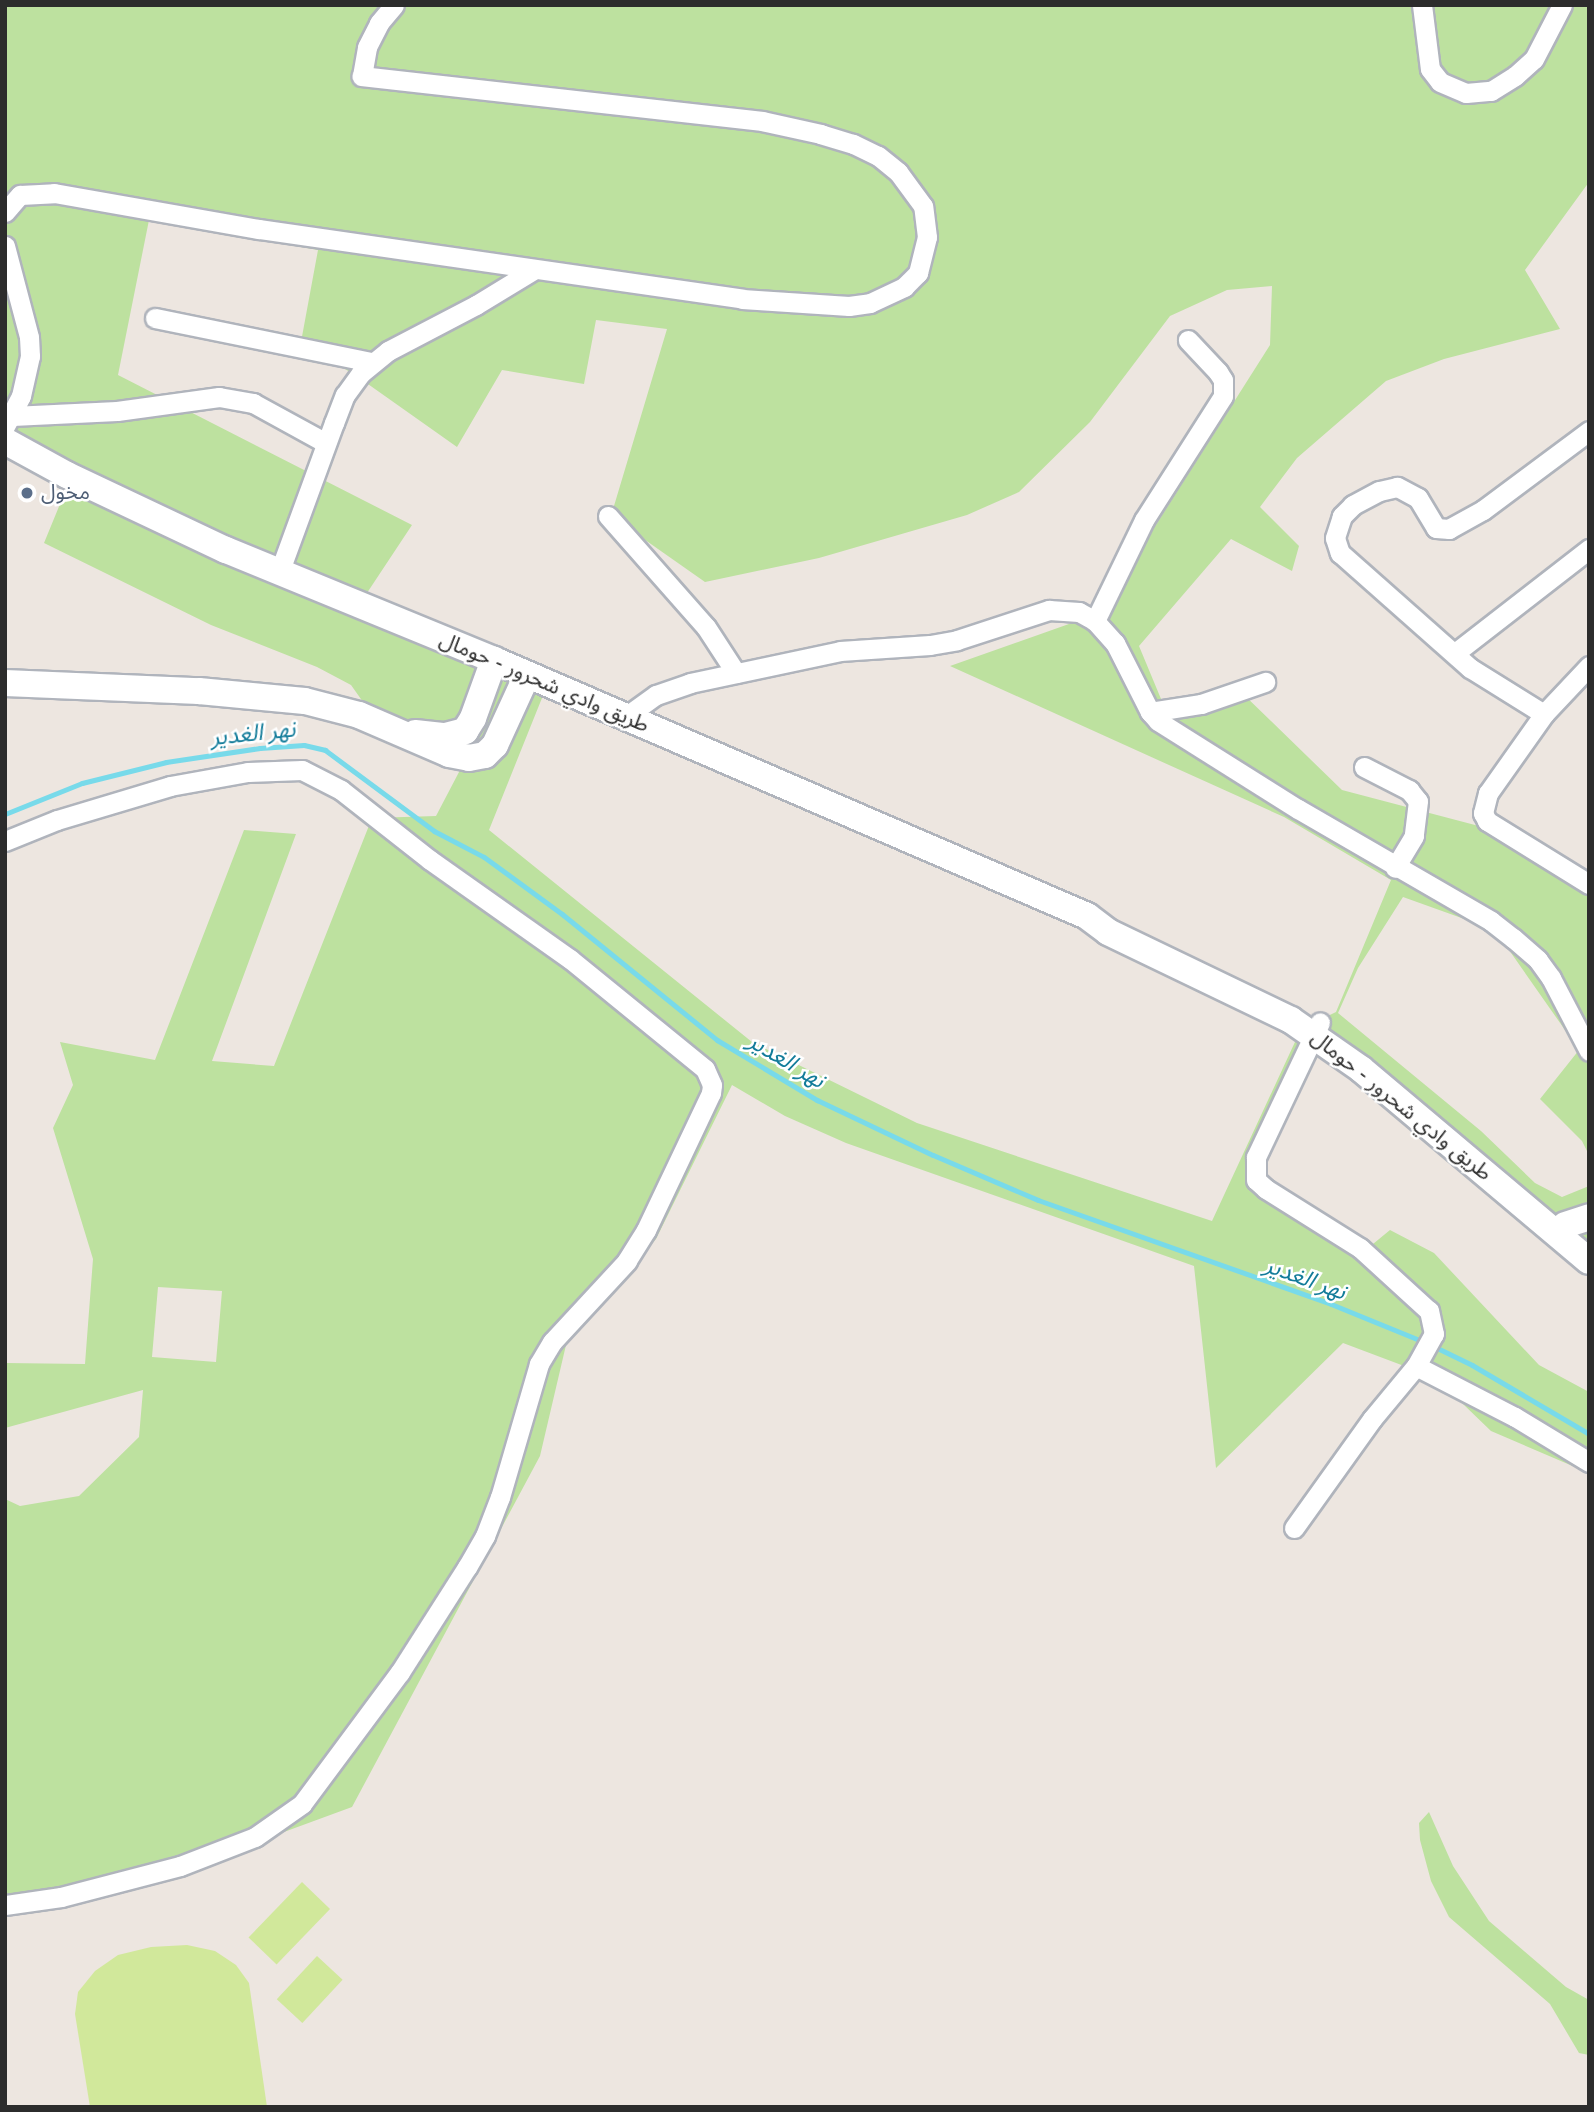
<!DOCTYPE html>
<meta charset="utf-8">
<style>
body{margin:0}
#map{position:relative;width:1594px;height:2112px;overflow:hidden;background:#ede6e0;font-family:"Varela Round","Noto Sans Arabic",sans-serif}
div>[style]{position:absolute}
.green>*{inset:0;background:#bde19f}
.pitch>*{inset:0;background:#d1e89b;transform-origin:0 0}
.stream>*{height:5px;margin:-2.5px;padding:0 2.5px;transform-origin:2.5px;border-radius:2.5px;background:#78daea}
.roads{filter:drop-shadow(2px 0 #b0b4bc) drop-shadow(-2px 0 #b0b4bc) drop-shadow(0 2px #b0b4bc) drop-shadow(0 -2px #b0b4bc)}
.street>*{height:19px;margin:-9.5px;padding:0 9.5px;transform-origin:9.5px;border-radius:9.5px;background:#fff}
.secondary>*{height:26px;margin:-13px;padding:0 13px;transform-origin:13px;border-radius:13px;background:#fff}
.dots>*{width:19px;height:19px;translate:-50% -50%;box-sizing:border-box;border:4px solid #fff;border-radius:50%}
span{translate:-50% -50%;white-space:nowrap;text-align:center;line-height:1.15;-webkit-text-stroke:5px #fff;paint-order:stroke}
.service-label{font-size:21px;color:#4e5e75}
.left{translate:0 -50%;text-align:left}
.street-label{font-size:21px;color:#2c2c2c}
.water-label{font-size:23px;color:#137c9a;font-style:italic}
.frame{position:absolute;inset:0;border:7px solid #2c2c2c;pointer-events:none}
</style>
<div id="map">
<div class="green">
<i style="clip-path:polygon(evenodd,5px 5px,1589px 5px,1589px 182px,1525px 270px,1560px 329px,1444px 359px,1386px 381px,1297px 458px,1260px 507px,1299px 546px,1292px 571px,1231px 539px,1139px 646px,1171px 723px,1240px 691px,1342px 790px,1494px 830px,1589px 890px,1589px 1155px,1582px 1141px,1540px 1099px,1579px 1050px,1495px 930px,1403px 897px,1358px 968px,1338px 1013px,1481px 1131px,1535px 1183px,1562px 1197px,1589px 1186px,1589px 1275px,1317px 1044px,1256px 1166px,1276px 1189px,1373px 1244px,1390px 1230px,1434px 1253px,1539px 1365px,1589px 1392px,1589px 1473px,1491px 1431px,1436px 1378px,1343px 1343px,1216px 1468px,1194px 1266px,846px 1143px,785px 1116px,732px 1085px,656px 1239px,566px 1345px,540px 1456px,352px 1807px,121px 1892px,70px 1892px,5px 1908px,5px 1499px,20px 1506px,79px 1496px,139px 1437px,143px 1390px,5px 1428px,5px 1363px,85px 1364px,93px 1259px,53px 1128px,73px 1085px,60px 1042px,155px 1060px,244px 830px,296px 834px,212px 1061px,274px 1066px,372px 818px,436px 816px,470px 751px,368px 709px,351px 685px,317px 667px,211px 625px,44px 543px,67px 487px,5px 453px,5px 5px,149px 220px,318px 250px,301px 342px,358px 377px,457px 447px,502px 370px,584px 384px,596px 320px,667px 329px,611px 516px,705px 582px,819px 558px,967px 515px,1019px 492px,1090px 422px,1170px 316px,1227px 290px,1272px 286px,1270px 345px,1100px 613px,950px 666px,1284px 817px,1391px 880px,1336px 1012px,1301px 1029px,1212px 1221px,917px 1123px,752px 1042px,489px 830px,544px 693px,363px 599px,412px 525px,118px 375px,149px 220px,5px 5px,158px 1287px,222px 1291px,216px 1362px,152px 1357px,158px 1287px)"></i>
<i style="clip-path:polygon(1429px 1812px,1453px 1866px,1489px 1921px,1566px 1987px,1589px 2000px,1589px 2055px,1579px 2053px,1550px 2004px,1449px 1917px,1431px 1881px,1420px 1840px,1419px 1823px)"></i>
</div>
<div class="pitch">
<i style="left:302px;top:1882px;width:39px;height:77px;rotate:44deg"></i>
<i style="clip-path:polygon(187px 1945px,215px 1951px,236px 1965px,249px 1983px,267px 2107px,90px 2107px,75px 2014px,78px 1992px,95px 1971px,118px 1955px,151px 1947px)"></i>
<i style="left:317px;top:1956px;width:35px;height:59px;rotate:43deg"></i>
</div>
<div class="stream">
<i style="left:5px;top:814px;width:83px;rotate:-21.9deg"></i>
<i style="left:82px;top:783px;width:87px;rotate:-14deg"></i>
<i style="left:166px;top:762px;width:95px;rotate:-8.5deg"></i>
<i style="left:260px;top:748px;width:44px;rotate:-3.9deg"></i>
<i style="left:304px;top:745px;width:22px;rotate:13deg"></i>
<i style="left:325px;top:750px;width:136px;rotate:36.6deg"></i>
<i style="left:434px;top:831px;width:56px;rotate:27.5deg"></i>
<i style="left:484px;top:857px;width:97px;rotate:36.2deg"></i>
<i style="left:562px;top:914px;width:200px;rotate:39.1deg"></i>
<i style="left:717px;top:1040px;width:117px;rotate:31deg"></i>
<i style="left:817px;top:1100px;width:128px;rotate:25.4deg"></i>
<i style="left:933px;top:1155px;width:114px;rotate:23.2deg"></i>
<i style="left:1038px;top:1200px;width:311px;rotate:19.5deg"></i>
<i style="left:1331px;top:1304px;width:100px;rotate:22.2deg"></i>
<i style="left:1433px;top:1346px;width:43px;rotate:26deg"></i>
<i style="left:1472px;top:1365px;width:136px;rotate:30.5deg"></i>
</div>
<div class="roads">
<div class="street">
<i style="left:1422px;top:5px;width:64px;rotate:82.9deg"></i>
<i style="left:1430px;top:69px;width:16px;rotate:52deg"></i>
<i style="left:1440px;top:82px;width:28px;rotate:23deg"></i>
<i style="left:1466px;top:93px;width:25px;rotate:-5deg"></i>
<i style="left:1491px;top:91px;width:28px;rotate:-32deg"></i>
<i style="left:1515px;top:76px;width:25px;rotate:-42deg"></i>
<i style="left:1534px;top:59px;width:61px;rotate:-62.6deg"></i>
<i style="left:5px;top:212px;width:23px;rotate:-49deg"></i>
<i style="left:20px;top:195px;width:34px;rotate:-3deg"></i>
<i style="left:54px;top:193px;width:208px;rotate:10deg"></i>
<i style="left:259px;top:229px;width:488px;rotate:8.2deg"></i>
<i style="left:742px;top:299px;width:107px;rotate:3.7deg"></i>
<i style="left:849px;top:306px;width:21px;rotate:-8deg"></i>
<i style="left:870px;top:303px;width:38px;rotate:-25deg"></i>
<i style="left:904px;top:287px;width:20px;rotate:-45deg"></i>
<i style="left:918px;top:273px;width:37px;rotate:-76deg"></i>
<i style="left:927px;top:237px;width:31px;rotate:-97deg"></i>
<i style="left:923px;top:206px;width:42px;rotate:-126.3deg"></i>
<i style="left:898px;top:172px;width:26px;rotate:-141deg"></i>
<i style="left:878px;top:156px;width:28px;rotate:-154deg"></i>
<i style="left:853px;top:144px;width:34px;rotate:-163deg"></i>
<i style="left:821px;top:134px;width:60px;rotate:-167.6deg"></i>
<i style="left:762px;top:121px;width:403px;rotate:-173.6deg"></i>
<i style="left:362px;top:76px;width:29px;rotate:-80deg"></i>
<i style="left:367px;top:47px;width:27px;rotate:-63deg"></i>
<i style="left:379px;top:23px;width:23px;rotate:-50deg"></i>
<i style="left:5px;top:246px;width:94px;rotate:75.2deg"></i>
<i style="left:29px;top:337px;width:19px;rotate:87deg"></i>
<i style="left:30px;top:356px;width:41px;rotate:102.7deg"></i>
<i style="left:21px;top:396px;width:34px;rotate:118deg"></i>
<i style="left:155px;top:318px;width:221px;rotate:11.5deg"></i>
<i style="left:12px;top:416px;width:105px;rotate:-2.7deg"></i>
<i style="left:117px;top:411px;width:103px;rotate:-7.8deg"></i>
<i style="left:219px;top:397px;width:35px;rotate:10deg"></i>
<i style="left:253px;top:403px;width:83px;rotate:28.7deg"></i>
<i style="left:1589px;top:431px;width:132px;rotate:143.3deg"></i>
<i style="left:1483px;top:510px;width:39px;rotate:151deg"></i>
<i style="left:1449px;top:529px;width:13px;rotate:-176deg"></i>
<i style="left:1436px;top:528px;width:35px;rotate:-121deg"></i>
<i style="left:1418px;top:498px;width:24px;rotate:-152deg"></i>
<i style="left:1397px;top:487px;width:18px;rotate:167deg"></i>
<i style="left:1379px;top:491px;width:30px;rotate:152deg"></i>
<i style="left:1353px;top:505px;width:16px;rotate:135deg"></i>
<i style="left:1342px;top:516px;width:23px;rotate:108deg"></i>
<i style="left:1335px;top:538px;width:16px;rotate:72deg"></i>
<i style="left:1340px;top:553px;width:174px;rotate:41.5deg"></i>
<i style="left:1470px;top:668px;width:87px;rotate:31.9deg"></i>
<i style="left:1544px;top:714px;width:66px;rotate:-46.8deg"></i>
<i style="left:608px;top:516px;width:148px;rotate:48.6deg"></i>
<i style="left:706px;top:627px;width:55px;rotate:56.9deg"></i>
<i style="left:279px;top:573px;width:160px;rotate:-69.9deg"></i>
<i style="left:334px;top:423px;width:30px;rotate:-69deg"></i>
<i style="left:345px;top:395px;width:27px;rotate:-54deg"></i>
<i style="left:361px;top:373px;width:35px;rotate:-39deg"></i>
<i style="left:388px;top:351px;width:99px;rotate:-27.6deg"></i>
<i style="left:476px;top:305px;width:66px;rotate:-31.3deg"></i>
<i style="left:1095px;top:621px;width:112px;rotate:-64.1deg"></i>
<i style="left:1144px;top:520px;width:147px;rotate:-57.5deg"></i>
<i style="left:1223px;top:396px;width:16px;rotate:-90deg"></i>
<i style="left:1223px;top:380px;width:9px;rotate:-122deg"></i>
<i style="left:1218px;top:372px;width:44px;rotate:-133.2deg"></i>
<i style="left:1455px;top:653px;width:170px;rotate:-37.8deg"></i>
<i style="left:1150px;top:712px;width:52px;rotate:-8.9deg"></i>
<i style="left:1201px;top:704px;width:68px;rotate:-19deg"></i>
<i style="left:1544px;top:714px;width:97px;rotate:125.3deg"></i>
<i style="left:1488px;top:793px;width:21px;rotate:104deg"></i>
<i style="left:1483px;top:813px;width:9px;rotate:63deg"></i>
<i style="left:1487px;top:821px;width:120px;rotate:31.7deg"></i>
<i style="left:624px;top:718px;width:39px;rotate:-36deg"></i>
<i style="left:656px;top:695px;width:36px;rotate:-19deg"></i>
<i style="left:690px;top:683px;width:153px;rotate:-12deg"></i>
<i style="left:840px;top:651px;width:90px;rotate:-3.8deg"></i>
<i style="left:930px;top:645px;width:27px;rotate:-10deg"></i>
<i style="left:957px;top:640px;width:97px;rotate:-18.1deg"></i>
<i style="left:1049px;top:610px;width:30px;rotate:4deg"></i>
<i style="left:1079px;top:612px;width:18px;rotate:29deg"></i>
<i style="left:1095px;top:621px;width:30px;rotate:48deg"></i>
<i style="left:1115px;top:643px;width:77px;rotate:63.1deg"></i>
<i style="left:1150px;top:712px;width:12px;rotate:48deg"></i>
<i style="left:1158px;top:721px;width:165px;rotate:32.2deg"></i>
<i style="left:1298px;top:809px;width:223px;rotate:30.1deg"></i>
<i style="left:1491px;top:921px;width:28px;rotate:38deg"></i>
<i style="left:1513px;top:938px;width:33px;rotate:41deg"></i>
<i style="left:1538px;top:960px;width:22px;rotate:54deg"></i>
<i style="left:1551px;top:978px;width:82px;rotate:62.5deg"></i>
<i style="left:1364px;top:767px;width:51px;rotate:27.1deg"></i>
<i style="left:1409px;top:790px;width:14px;rotate:51deg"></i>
<i style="left:1418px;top:801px;width:35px;rotate:97deg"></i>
<i style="left:1414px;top:836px;width:37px;rotate:121deg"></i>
<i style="left:5px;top:841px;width:56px;rotate:-22deg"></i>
<i style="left:57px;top:820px;width:118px;rotate:-16.7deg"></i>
<i style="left:170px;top:786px;width:79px;rotate:-10.2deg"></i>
<i style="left:248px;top:772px;width:54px;rotate:-2.1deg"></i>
<i style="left:302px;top:770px;width:44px;rotate:27.1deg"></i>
<i style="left:341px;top:790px;width:113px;rotate:38.2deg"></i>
<i style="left:430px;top:860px;width:171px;rotate:35.3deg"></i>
<i style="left:570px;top:959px;width:174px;rotate:39.2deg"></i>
<i style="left:705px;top:1069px;width:17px;rotate:66deg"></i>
<i style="left:712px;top:1085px;width:8px;rotate:97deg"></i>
<i style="left:711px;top:1093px;width:152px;rotate:115.4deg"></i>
<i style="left:646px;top:1230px;width:36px;rotate:122deg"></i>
<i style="left:627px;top:1261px;width:110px;rotate:132.8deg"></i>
<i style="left:552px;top:1342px;width:26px;rotate:121deg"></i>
<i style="left:539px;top:1364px;width:139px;rotate:106.3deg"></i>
<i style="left:500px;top:1497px;width:42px;rotate:111deg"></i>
<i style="left:485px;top:1536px;width:36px;rotate:120deg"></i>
<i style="left:467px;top:1567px;width:125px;rotate:122.5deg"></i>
<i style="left:400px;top:1672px;width:164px;rotate:126.6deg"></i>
<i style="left:302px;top:1804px;width:57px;rotate:144.9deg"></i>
<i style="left:255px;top:1837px;width:80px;rotate:158.9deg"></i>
<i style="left:180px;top:1866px;width:123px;rotate:165.4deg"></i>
<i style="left:61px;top:1897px;width:57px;rotate:171.9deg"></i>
<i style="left:1416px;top:1366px;width:111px;rotate:27.3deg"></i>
<i style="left:1515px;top:1417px;width:87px;rotate:31.3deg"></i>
<i style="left:1294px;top:1528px;width:134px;rotate:-54.4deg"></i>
<i style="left:1372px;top:1419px;width:69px;rotate:-50.3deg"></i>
<i style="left:1416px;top:1366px;width:37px;rotate:-61deg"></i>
<i style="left:1434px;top:1334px;width:24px;rotate:-102deg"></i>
<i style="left:1429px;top:1311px;width:93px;rotate:-137.6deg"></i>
<i style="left:1360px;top:1248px;width:111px;rotate:-147.9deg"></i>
<i style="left:1266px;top:1189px;width:13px;rotate:-138deg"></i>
<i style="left:1256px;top:1180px;width:23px;rotate:-90deg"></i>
<i style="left:1256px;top:1157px;width:149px;rotate:-64.6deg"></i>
</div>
<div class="secondary">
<i style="left:5px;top:441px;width:71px;rotate:28.7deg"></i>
<i style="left:67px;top:475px;width:176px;rotate:25.3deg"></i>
<i style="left:226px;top:550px;width:290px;rotate:22.3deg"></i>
<i style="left:494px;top:660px;width:646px;rotate:23.35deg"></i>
<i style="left:1087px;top:916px;width:26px;rotate:37deg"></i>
<i style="left:1108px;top:932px;width:203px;rotate:25.7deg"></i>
<i style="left:1291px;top:1020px;width:85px;rotate:35deg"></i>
<i style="left:1361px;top:1069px;width:298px;rotate:40.1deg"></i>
<i style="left:5px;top:683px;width:194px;rotate:2.4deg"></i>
<i style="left:199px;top:691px;width:106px;rotate:5.4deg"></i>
<i style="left:305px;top:701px;width:56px;rotate:14.5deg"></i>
<i style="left:359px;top:715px;width:98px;rotate:23.4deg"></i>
<i style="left:449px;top:754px;width:20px;rotate:11deg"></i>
<i style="left:469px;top:758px;width:16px;rotate:-11deg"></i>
<i style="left:485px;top:755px;width:14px;rotate:-45deg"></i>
<i style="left:495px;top:745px;width:77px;rotate:-65.4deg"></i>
<i style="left:415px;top:733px;width:30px;rotate:6deg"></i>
<i style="left:445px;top:736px;width:21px;rotate:-14deg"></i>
<i style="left:465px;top:731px;width:15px;rotate:-58deg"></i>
<i style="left:473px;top:718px;width:62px;rotate:-70.1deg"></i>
<i style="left:1565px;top:1225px;width:25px;rotate:-18deg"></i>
</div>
</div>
<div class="dots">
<i style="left:27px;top:493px;background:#5c6f8a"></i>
</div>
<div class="service-label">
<span class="left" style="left:41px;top:493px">مخول</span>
</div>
<div class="street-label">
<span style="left:544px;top:683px;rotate:23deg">طريق وادي شحرور - حومال</span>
<span style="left:1401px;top:1106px;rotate:39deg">طريق وادي شحرور - حومال</span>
</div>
<div class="water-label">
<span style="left:253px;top:734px;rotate:-6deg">نهر الغدير</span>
<span style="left:786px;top:1061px;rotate:31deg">نهر الغدير</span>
<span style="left:1305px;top:1279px;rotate:20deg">نهر الغدير</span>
</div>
<div class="frame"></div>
</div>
